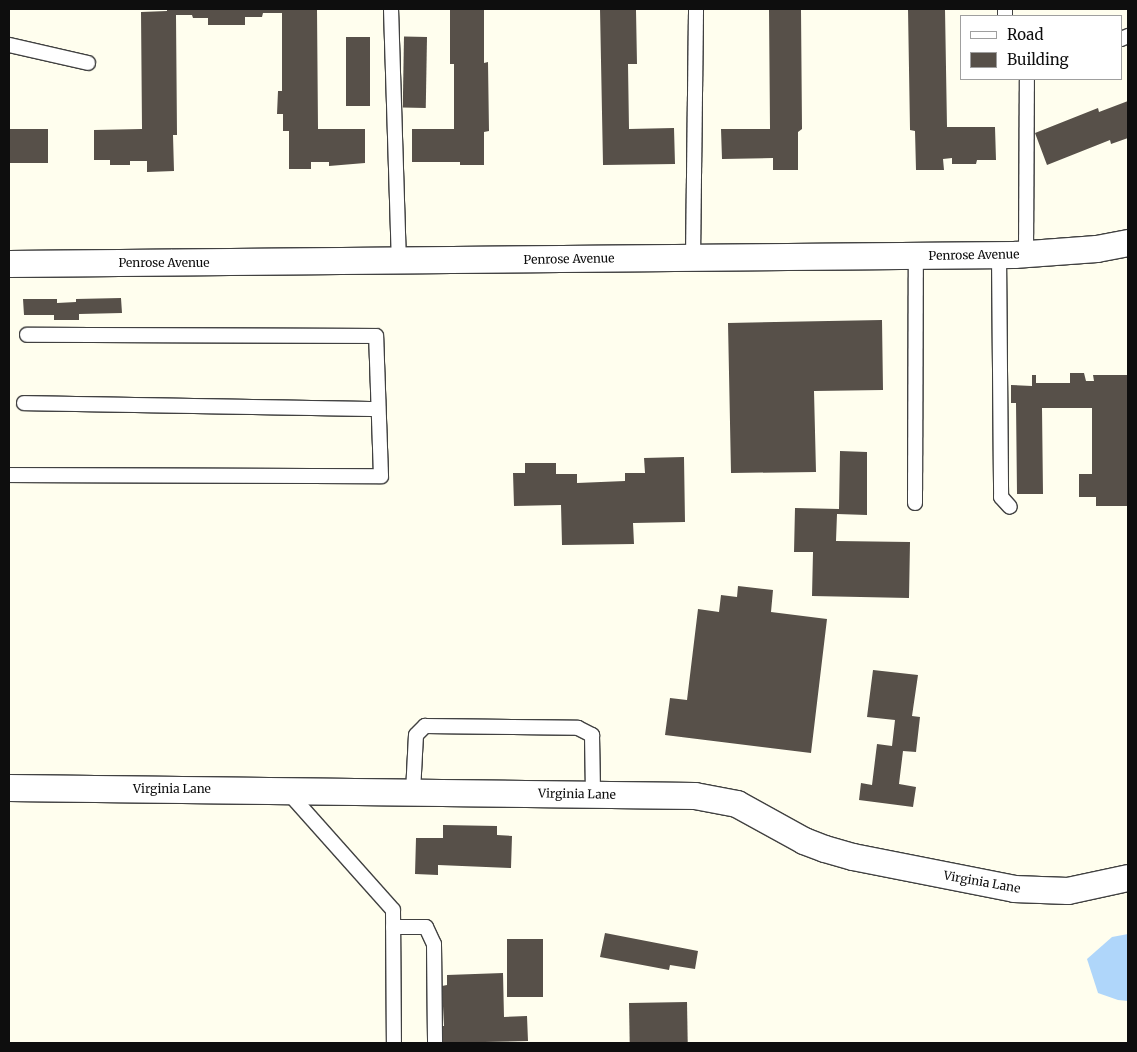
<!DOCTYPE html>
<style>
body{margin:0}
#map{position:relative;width:1137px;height:1052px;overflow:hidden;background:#fffeee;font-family:Merriweather,serif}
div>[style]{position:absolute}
.water>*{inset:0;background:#afd6fa}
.building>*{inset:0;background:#575049;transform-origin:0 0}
.roads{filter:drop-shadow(1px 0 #414141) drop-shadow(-1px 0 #414141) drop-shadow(0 1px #414141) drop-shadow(0 -1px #414141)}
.lane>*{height:14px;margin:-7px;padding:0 7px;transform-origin:7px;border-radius:7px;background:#fff}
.street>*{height:26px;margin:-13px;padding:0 13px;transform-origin:13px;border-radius:13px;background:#fff}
span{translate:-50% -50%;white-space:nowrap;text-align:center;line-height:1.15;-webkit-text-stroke:5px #fff;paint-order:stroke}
.street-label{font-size:12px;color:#0e0e0e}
.frame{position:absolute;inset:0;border:10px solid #0e0e0e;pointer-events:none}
.legend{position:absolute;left:960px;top:15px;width:162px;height:65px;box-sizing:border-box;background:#fff;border:1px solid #9f9f9f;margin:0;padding:6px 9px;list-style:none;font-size:15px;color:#0e0e0e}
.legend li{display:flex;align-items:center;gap:10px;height:25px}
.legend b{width:25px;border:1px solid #9f9f9f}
</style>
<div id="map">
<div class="water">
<i style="clip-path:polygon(1128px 934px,1128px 1001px,1118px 1000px,1098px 993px,1087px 959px,1112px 937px)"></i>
</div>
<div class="building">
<i style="clip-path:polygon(167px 9px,317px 9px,318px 129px,365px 129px,365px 163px,329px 166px,329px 162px,311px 162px,311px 169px,289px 169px,289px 131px,283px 131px,283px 114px,277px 114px,278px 91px,282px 91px,282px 13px,263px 13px,262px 17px,245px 17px,245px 25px,208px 25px,208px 18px,193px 18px,192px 15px,176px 15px,177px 135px,173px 135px,174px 171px,147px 172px,147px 161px,130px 161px,130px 165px,110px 165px,110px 160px,94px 160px,94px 130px,142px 129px,141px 12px,167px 11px)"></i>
<i style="clip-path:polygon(450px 9px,484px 9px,484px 63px,488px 62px,489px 131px,484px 132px,484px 165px,460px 165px,460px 162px,412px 162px,412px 129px,454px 129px,454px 64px,450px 64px)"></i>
<i style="clip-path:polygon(600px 9px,636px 10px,637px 64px,628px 64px,629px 129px,674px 128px,675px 164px,603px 165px)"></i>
<i style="clip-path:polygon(769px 9px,801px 9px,802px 129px,798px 132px,798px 170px,773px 170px,773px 158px,722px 159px,721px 129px,770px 129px)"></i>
<i style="clip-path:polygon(908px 9px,945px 9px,947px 127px,995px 127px,996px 160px,977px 160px,976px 164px,952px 164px,952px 158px,943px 159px,944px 170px,916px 170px,915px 131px,910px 130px)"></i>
<i style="left:346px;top:37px;width:24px;height:69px"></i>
<i style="left:427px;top:37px;width:71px;height:23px;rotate:91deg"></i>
<i style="clip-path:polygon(1128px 101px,1128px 138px,1111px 144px,1110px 140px,1047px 165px,1035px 133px,1098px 108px,1099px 112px)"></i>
<i style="left:9px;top:129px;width:39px;height:34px"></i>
<i style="clip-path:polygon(121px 298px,122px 313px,79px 314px,79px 320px,54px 320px,54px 315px,24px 315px,23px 299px,57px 299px,57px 303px,76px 302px,76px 299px)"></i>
<i style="clip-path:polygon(882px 320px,883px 390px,814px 391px,816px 472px,731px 473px,728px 323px)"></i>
<i style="clip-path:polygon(1070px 373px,1084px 373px,1086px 381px,1094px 381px,1093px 375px,1128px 375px,1128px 506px,1096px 506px,1096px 497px,1079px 497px,1079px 474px,1092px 474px,1092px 408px,1042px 408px,1043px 494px,1017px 494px,1016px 403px,1011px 403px,1011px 385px,1032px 386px,1032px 375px,1036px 375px,1036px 383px,1070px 383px)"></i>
<i style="clip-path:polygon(840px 451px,867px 452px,867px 515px,837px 514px,836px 541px,910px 542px,909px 598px,812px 596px,813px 552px,794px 552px,795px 508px,839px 509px)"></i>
<i style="clip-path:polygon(684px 457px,685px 522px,633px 523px,634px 544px,562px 545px,561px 505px,514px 506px,513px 473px,525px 473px,525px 463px,556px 463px,556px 474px,577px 474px,577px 483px,625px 481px,625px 473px,645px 473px,644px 458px)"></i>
<i style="clip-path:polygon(738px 586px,773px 590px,771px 612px,827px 619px,811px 753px,665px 735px,670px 698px,687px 700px,698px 609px,719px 612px,721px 595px,737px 597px)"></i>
<i style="clip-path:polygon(873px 670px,918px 675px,912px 716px,920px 717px,916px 752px,903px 751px,899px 784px,916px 787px,913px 807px,859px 800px,861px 783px,872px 785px,877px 744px,892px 746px,895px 720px,867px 717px)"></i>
<i style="clip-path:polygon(443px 825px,497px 826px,497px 835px,512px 836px,511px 868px,438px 865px,438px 875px,415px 874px,416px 838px,443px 838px)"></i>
<i style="clip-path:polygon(605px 933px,698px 951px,695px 969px,670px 965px,669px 970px,600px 957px)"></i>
<i style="left:507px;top:939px;width:36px;height:58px"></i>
<i style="clip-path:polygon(503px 973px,504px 1017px,527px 1016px,528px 1041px,434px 1043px,433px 1026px,444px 1026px,442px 986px,447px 985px,447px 975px)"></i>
<i style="left:687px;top:1002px;width:41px;height:58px;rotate:89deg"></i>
</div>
<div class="roads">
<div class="lane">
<i style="left:391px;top:9px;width:252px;rotate:88.2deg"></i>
<i style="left:1005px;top:16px;width:7px;rotate:-90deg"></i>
<i style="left:1121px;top:39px;width:8px;rotate:-23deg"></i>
<i style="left:9px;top:45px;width:81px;rotate:12.8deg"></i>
<i style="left:1026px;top:254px;width:175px;rotate:-89.7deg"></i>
<i style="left:999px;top:255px;width:242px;rotate:89.5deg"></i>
<i style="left:1001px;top:497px;width:13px;rotate:48deg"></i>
<i style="left:693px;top:258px;width:249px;rotate:-89.3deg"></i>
<i style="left:24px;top:403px;width:354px;rotate:1deg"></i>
<i style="left:9px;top:475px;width:372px;rotate:0.2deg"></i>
<i style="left:381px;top:476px;width:140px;rotate:-92deg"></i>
<i style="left:376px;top:336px;width:349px;rotate:-179.8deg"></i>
<i style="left:915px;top:503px;width:247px;rotate:-89.8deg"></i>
<i style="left:287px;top:791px;width:159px;rotate:48.3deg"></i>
<i style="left:393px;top:910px;width:133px;rotate:89.6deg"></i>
<i style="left:413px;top:792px;width:57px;rotate:-87deg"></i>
<i style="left:416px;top:735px;width:13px;rotate:-45deg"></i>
<i style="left:425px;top:726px;width:153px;rotate:0.7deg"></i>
<i style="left:578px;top:728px;width:16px;rotate:27deg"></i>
<i style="left:592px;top:735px;width:59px;rotate:89deg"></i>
<i style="left:393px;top:927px;width:33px"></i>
<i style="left:426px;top:927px;width:19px;rotate:65deg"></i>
<i style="left:434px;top:944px;width:99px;rotate:89.4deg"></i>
</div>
<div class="street">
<i style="left:9px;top:264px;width:1005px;rotate:-0.51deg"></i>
<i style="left:1014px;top:255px;width:83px;rotate:-4.1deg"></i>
<i style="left:1097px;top:249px;width:32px;rotate:-11deg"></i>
<i style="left:9px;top:788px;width:686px;rotate:0.67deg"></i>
<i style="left:695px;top:796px;width:43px;rotate:10.8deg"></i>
<i style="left:737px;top:804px;width:77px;rotate:28.9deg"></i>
<i style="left:804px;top:841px;width:22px;rotate:21deg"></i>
<i style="left:825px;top:849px;width:29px;rotate:16deg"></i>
<i style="left:853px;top:857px;width:164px;rotate:11.2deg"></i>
<i style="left:1014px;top:889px;width:54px;rotate:2.1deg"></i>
<i style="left:1068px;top:891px;width:61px;rotate:-12.2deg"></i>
</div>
</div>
<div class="street-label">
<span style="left:974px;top:255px;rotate:-1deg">Penrose Avenue</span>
<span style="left:569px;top:259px;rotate:-1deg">Penrose Avenue</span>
<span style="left:164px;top:263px">Penrose Avenue</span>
<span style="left:172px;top:789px">Virginia Lane</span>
<span style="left:577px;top:794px;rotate:1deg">Virginia Lane</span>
<span style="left:982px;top:882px;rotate:10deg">Virginia Lane</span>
</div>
<div class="frame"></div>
<ul class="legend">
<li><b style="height:6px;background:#fff"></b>Road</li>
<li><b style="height:14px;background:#575049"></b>Building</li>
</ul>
</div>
